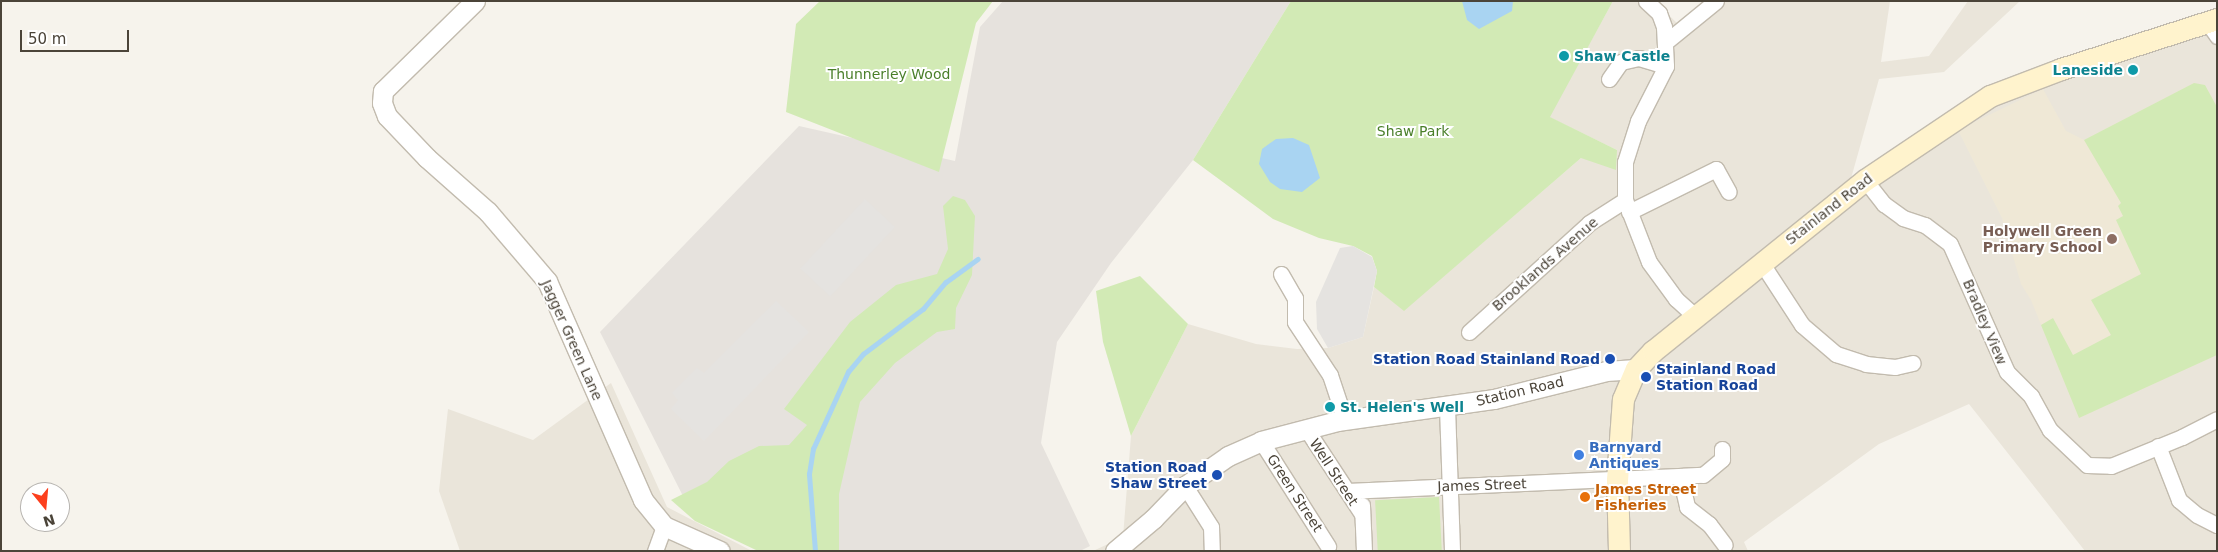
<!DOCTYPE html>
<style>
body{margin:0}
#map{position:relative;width:2218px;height:552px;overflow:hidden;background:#f6f3ec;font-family:"DejaVu Sans",sans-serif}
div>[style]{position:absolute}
.residential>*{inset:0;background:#eae5da}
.industrial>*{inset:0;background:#e6e2dd}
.education>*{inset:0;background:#efe8d6}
.green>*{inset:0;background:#d2eab5;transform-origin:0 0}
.parking>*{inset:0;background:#e5e3e0;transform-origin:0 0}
.water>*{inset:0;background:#a9d4f2}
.stream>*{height:4.5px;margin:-2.25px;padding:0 2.25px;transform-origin:2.25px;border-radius:2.25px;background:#a9d4f2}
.roads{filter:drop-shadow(1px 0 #c2bbae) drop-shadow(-1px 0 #c2bbae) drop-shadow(0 1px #c2bbae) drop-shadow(0 -1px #c2bbae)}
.minor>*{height:15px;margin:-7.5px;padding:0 7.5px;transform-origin:7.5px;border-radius:7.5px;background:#fff}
.tertiary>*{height:19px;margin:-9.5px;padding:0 9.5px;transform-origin:9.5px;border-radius:9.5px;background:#fff}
.secondary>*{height:21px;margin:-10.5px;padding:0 10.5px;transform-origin:10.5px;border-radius:10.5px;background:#fff3cd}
.dots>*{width:14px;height:14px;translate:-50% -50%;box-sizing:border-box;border:2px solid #fff;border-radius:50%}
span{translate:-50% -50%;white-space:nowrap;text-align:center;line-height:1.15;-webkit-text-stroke:4px #fff;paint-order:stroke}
.culture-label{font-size:14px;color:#0d838f;font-weight:700}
.left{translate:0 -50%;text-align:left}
.right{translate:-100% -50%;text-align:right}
.park-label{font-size:14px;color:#4a7f2a}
.street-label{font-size:14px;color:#4b4439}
.education-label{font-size:14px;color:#785e54;font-weight:700}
.transit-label{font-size:14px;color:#164399;font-weight:700}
.shop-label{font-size:14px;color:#366cbe;font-weight:700}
.food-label{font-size:14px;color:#c56008;font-weight:700}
.frame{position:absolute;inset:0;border:2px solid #4b4439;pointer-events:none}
.north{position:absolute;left:20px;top:482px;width:50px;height:50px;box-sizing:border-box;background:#fff;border:1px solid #b7b4b0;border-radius:50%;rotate:163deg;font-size:14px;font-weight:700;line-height:20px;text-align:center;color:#4b4439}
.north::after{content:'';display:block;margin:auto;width:18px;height:22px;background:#fc3f1d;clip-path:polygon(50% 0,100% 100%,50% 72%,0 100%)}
.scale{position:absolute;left:20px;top:30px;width:109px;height:22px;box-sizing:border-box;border:2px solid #4b4439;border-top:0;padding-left:6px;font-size:15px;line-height:18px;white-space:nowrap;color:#4b4439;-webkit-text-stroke:4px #fff;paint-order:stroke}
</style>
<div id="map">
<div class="residential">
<i style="clip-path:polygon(1613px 1px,1654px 1px,1678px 24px,1706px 1px,1890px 1px,1881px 62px,1929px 56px,1968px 1px,2020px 1px,1944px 72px,1879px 79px,1850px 182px,1991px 89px,2217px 19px,2217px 551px,2085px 551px,1969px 404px,1879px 444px,1744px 542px,1748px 551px,1093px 551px,1123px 537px,1131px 436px,1188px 324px,1256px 344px,1297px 349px,1328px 348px,1363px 337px,1374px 287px,1404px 310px,1581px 158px,1617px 150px,1549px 117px)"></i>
<i style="clip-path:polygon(611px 383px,667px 507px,752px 551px,460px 551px,439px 491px,448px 409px,533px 440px)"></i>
</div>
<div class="industrial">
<i style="clip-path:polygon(1003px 1px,1291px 1px,1193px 160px,1111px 263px,1057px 342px,1041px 443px,1090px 546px,1080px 551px,764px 551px,686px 502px,600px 332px,799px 126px,955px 161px,980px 27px)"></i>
</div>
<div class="education">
<i style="clip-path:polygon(2194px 83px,2205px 85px,2217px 107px,2217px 355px,2079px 418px,2031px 300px,2021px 284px,2002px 218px,1958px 130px,2043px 89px,2066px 131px,2084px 140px)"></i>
</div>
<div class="green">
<i style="clip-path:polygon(820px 1px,993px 1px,976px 23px,939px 172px,786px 112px,796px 24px)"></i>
<i style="clip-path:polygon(1291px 1px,1613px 1px,1550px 117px,1617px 150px,1616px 170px,1581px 158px,1404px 311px,1374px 287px,1377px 271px,1372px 256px,1353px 246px,1319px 238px,1273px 219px,1193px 160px)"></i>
<i style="clip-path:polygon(2194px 83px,2205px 85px,2217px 107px,2217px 355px,2079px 418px,2041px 325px,2053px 318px,2073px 355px,2111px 335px,2091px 300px,2141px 274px,2116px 220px,2123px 216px,2118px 206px,2121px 203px,2084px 140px)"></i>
<i style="clip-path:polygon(953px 196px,965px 200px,975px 216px,972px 275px,956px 308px,955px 329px,937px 332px,895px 363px,860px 402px,839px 494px,839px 551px,758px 551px,695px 521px,671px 500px,707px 482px,729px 461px,759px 446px,789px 445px,807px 425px,784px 409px,850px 322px,896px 285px,937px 274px,948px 249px,943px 206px)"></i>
<i style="clip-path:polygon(1140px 276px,1188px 324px,1131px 436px,1103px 342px,1096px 291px)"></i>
<i style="left:1439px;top:497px;width:53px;height:64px;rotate:87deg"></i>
</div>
<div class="parking">
<i style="left:865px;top:199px;width:41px;height:95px;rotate:43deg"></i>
<i style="clip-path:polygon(1353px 246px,1372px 257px,1377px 271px,1363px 337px,1328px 348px,1317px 329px,1316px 302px,1340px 248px)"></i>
<i style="clip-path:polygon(776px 301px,809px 332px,704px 441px,671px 409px,678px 400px,672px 393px,697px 368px,704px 373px)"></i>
</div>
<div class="water">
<i style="clip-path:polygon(1462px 1px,1513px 1px,1512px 11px,1479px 29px,1467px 20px)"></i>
<i style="clip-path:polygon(1293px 138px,1309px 145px,1320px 178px,1302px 192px,1280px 189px,1270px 182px,1259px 164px,1262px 149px,1276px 139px)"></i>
</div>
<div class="stream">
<i style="left:815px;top:551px;width:77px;rotate:-94.5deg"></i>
<i style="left:809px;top:474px;width:25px;rotate:-81deg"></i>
<i style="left:813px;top:449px;width:85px;rotate:-65.6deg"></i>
<i style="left:848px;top:372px;width:23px;rotate:-50deg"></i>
<i style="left:863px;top:354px;width:75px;rotate:-36.9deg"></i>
<i style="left:923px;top:309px;width:35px;rotate:-50deg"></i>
<i style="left:946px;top:282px;width:39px;rotate:-36deg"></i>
</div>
<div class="roads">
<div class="minor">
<i style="left:1646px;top:1px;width:18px;rotate:43deg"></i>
<i style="left:1659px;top:13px;width:15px;rotate:70deg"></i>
<i style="left:1664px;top:27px;width:39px;rotate:87deg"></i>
<i style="left:1666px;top:66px;width:62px;rotate:117deg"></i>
<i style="left:1638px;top:121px;width:43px;rotate:107.6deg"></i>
<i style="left:1625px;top:162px;width:38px;rotate:90deg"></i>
<i style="left:1625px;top:200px;width:66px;rotate:68.8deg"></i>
<i style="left:1649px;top:262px;width:46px;rotate:53.9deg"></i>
<i style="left:1676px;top:299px;width:27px;rotate:42deg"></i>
<i style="left:2208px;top:23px;width:16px;rotate:55deg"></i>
<i style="left:1667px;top:41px;width:63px;rotate:-39.2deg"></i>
<i style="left:1609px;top:79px;width:21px;rotate:-55deg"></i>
<i style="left:1621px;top:62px;width:18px;rotate:-13deg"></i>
<i style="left:1639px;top:58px;width:28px;rotate:17deg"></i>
<i style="left:1865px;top:180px;width:31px;rotate:52deg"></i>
<i style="left:1884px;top:204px;width:24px;rotate:36deg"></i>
<i style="left:1903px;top:218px;width:23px;rotate:18deg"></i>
<i style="left:1925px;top:225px;width:31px;rotate:37deg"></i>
<i style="left:1950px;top:244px;width:140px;rotate:66deg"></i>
<i style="left:2007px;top:372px;width:34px;rotate:45deg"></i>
<i style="left:2031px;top:396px;width:39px;rotate:61deg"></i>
<i style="left:2050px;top:430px;width:51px;rotate:43.4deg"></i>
<i style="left:2087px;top:465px;width:24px;rotate:2deg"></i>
<i style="left:2111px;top:466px;width:77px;rotate:-22.2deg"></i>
<i style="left:2182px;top:437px;width:39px;rotate:-27deg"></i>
<i style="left:1629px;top:212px;width:97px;rotate:-26.3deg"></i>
<i style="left:1716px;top:169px;width:26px;rotate:61deg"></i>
<i style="left:1761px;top:262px;width:75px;rotate:56.9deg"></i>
<i style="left:1802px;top:325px;width:45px;rotate:40.5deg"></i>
<i style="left:1836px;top:354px;width:32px;rotate:18deg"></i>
<i style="left:1866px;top:364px;width:29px;rotate:6deg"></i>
<i style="left:1895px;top:367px;width:18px;rotate:-13deg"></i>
<i style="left:1281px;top:274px;width:28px;rotate:60deg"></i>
<i style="left:1295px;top:298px;width:24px;rotate:90deg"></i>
<i style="left:1295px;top:322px;width:64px;rotate:56.6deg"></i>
<i style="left:1330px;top:375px;width:47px;rotate:71.6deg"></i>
<i style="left:1469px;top:332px;width:162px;rotate:-42.2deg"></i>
<i style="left:1589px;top:223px;width:43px;rotate:-32.6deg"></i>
<i style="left:1447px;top:407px;width:144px;rotate:88deg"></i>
<i style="left:1307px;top:430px;width:100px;rotate:56.8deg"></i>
<i style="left:1261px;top:441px;width:125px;rotate:57.5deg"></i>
<i style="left:2158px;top:446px;width:58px;rotate:68.7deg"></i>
<i style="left:2179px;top:500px;width:23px;rotate:40deg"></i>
<i style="left:2197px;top:515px;width:22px;rotate:27deg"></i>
<i style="left:1680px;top:476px;width:32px;rotate:77deg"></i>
<i style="left:1687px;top:507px;width:28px;rotate:38deg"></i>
<i style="left:1709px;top:524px;width:26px;rotate:53deg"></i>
<i style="left:1185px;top:486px;width:49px;rotate:57.6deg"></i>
<i style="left:1211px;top:527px;width:24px;rotate:88deg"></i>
<i style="left:1347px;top:491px;width:356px;rotate:-2.6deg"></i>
<i style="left:1703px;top:475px;width:25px;rotate:-40deg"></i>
<i style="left:1722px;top:459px;width:10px;rotate:-90deg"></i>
<i style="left:1362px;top:505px;width:46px;rotate:87.5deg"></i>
<i style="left:655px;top:551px;width:27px;rotate:-70deg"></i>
</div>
<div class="tertiary">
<i style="left:475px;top:1px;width:129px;rotate:135.6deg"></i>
<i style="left:383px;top:91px;width:12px;rotate:95deg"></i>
<i style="left:382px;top:103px;width:14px;rotate:69deg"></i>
<i style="left:387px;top:116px;width:58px;rotate:46.4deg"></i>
<i style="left:427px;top:158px;width:81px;rotate:41.5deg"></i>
<i style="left:488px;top:212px;width:91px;rotate:49.5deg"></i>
<i style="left:547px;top:281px;width:239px;rotate:66.3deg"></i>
<i style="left:643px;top:500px;width:33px;rotate:51deg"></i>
<i style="left:664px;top:526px;width:61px;rotate:24.1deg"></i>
<i style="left:1115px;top:551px;width:50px;rotate:-40.1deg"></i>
<i style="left:1153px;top:519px;width:46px;rotate:-45.9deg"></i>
<i style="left:1185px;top:486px;width:52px;rotate:-34.9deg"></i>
<i style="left:1228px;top:456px;width:36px;rotate:-24deg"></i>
<i style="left:1261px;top:441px;width:79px;rotate:-14.7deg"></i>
<i style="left:1337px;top:421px;width:159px;rotate:-8deg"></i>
<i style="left:1494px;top:399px;width:115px;rotate:-14deg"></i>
<i style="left:1606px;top:371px;width:30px;rotate:-4deg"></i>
</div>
<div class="secondary">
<i style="left:1619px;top:551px;width:71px;rotate:-91.6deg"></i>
<i style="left:1617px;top:480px;width:81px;rotate:-85.8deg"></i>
<i style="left:1623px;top:399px;width:33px;rotate:-67deg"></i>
<i style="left:1636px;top:369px;width:25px;rotate:-47deg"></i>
<i style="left:1653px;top:351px;width:272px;rotate:-38.9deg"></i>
<i style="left:1865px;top:180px;width:151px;rotate:-33.9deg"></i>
<i style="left:1990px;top:96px;width:76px;rotate:-20.8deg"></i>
<i style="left:2061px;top:69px;width:164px;rotate:-17.8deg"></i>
</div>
</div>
<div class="dots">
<i style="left:1564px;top:56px;background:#0f9aa8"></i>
<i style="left:2133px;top:70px;background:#0f9aa8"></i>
<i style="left:2112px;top:239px;background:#8d6e63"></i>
<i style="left:1610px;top:359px;background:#1a4fb4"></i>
<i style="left:1646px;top:377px;background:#1a4fb4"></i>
<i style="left:1330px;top:407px;background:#0f9aa8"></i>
<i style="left:1579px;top:455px;background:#3f7fe0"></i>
<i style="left:1217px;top:475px;background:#1a4fb4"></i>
<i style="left:1585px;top:497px;background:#e8710a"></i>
</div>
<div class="culture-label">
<span class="left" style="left:1574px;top:56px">Shaw Castle</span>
<span class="right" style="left:2123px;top:70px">Laneside</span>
<span class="left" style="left:1340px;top:407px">St. Helen's Well</span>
</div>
<div class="park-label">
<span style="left:889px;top:74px">Thunnerley Wood</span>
<span style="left:1413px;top:131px">Shaw Park</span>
</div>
<div class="street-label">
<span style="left:1829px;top:209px;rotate:-38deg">Stainland Road</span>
<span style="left:1545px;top:264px;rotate:-41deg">Brooklands Avenue</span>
<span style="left:1985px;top:322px;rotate:67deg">Bradley View</span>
<span style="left:572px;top:340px;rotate:66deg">Jagger Green Lane</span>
<span style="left:1520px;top:391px;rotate:-13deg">Station Road</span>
<span style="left:1334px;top:472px;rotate:57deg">Well Street</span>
<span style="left:1482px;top:485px;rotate:-2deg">James Street</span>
<span style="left:1295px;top:493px;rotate:57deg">Green Street</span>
</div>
<div class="education-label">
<span class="right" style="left:2102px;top:239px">Holywell Green<br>Primary School</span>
</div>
<div class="transit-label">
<span class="right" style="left:1600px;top:359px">Station Road Stainland Road</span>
<span class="left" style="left:1656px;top:377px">Stainland Road<br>Station Road</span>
<span class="right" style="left:1207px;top:475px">Station Road<br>Shaw Street</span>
</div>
<div class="shop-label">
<span class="left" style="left:1589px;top:455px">Barnyard<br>Antiques</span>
</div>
<div class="food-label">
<span class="left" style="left:1595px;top:497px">James Street<br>Fisheries</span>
</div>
<div class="frame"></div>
<div class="north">N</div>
<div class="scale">50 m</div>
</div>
